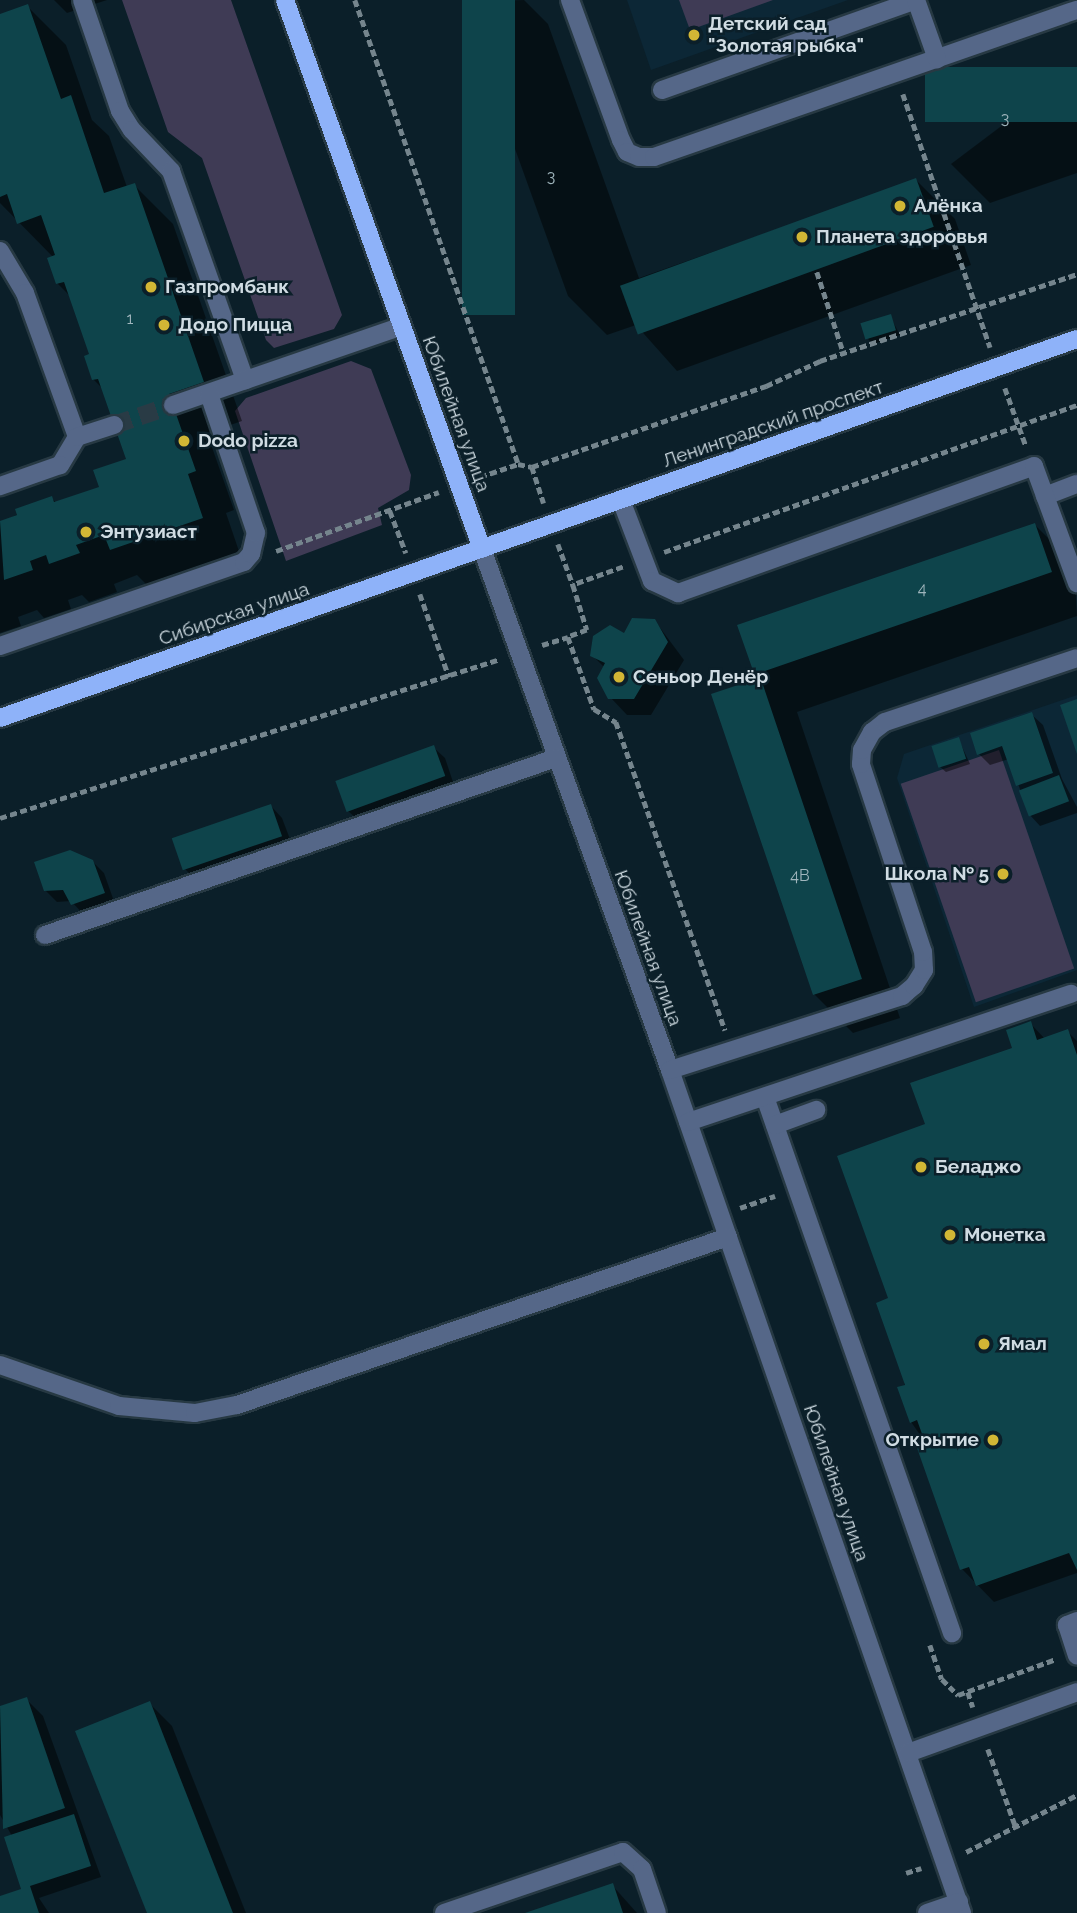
<!DOCTYPE html>
<meta charset="utf-8">
<style>
body{margin:0}
#map{position:relative;width:1077px;height:1913px;overflow:hidden;background:#0b1f29;font-family:Raleway,sans-serif}
div>[style]{position:absolute}
.built>*{inset:0;background:#0c2736}
.green>*{inset:0;background:#3f3b55;transform-origin:0 0}
.shadow>*{inset:0;background:#0007}
.building>*{inset:0;background:#0e444b;transform-origin:0 0}
.minor-tunnel>*{height:18px;margin-top:-9px;transform-origin:0;background:repeating-linear-gradient(90deg,#293b45 0 18px,transparent 0 27px)}
.path>*{height:4.5px;margin-top:-2.25px;transform-origin:0;background:repeating-linear-gradient(90deg,#75858d 0 7px,transparent 0 10.5px)}
.roads{filter:drop-shadow(2px 0 #273943) drop-shadow(-2px 0 #273943) drop-shadow(0 2px #273943) drop-shadow(0 -2px #273943)}
.minor>*{height:18px;margin:-9px;padding:0 9px;transform-origin:9px;border-radius:9px;background:#556788}
.major>*{height:18px;margin:-9px;padding:0 9px;transform-origin:9px;border-radius:9px;background:#8eb2f9}
.dots>*{width:19px;height:19px;translate:-50% -50%;box-sizing:border-box;border:4px solid #0b1f29;border-radius:50%}
span{translate:-50% -50%;white-space:nowrap;text-align:center;line-height:1.15;-webkit-text-stroke:5px #0b1f29;paint-order:stroke}
.number-label{font-size:16px;color:#a0b6bd}
.number-label span{-webkit-text-stroke-width:0}
.poi-label{font-size:19px;color:#d0dce3;font-weight:700}
.left{translate:0 -50%;text-align:left}
.right{translate:-100% -50%;text-align:right}
.street-label{font-size:19px;color:#d0dce3}
</style>
<div id="map">
<div class="built">
<i style="clip-path:polygon(627px 0,848px 0,651px 70px)"></i>
<i style="clip-path:polygon(1077px 695px,1077px 970px,974px 1007px,897px 778px,904px 754px)"></i>
</div>
<div class="green">
<i style="clip-path:polygon(122px 0,231px 0,342px 315px,334px 329px,274px 348px,266px 340px,202px 158px,168px 132px)"></i>
<i style="clip-path:polygon(679px 0,773px 0,690px 30px)"></i>
<i style="clip-path:polygon(351px 361px,371px 369px,411px 475px,409px 490px,378px 508px,382px 525px,286px 561px,235px 411px,246px 398px)"></i>
<i style="left:999px;top:750px;width:231px;height:104px;rotate:71deg"></i>
</div>
<div class="shadow">
<i style="clip-path:polygon(54px 0,107px 0,67px 13px)"></i>
<i style="clip-path:polygon(524px 0,548px 24px,639px 278px,916px 180px,955px 219px,971px 265px,677px 371px,636px 325px,607px 335px,568px 296px,462px 2px)"></i>
<i style="clip-path:polygon(27px 6px,66px 45px,92px 120px,109px 136px,127px 187px,134px 185px,173px 224px,242px 421px,207px 433px,234px 510px,226px 513px,241px 557px,150px 588px,137px 575px,114px 584px,117px 592px,89px 602px,82px 595px,68px 600px,71px 609px,44px 618px,37px 610px,18px 617px,21px 626px,0 633px,0 523px,51px 498px,57px 503px,101px 488px,128px 460px,103px 389px,93px 379px,92px 355px,71px 297px,58px 284px,53px 257px,0 203px,0 16px)"></i>
<i style="clip-path:polygon(1077px 69px,1077px 173px,990px 203px,951px 164px)"></i>
<i style="clip-path:polygon(890px 316px,900px 335px,873px 344px,868px 339px)"></i>
<i style="clip-path:polygon(1035px 525px,1074px 564px,1077px 616px,797px 712px,900px 1018px,853px 1033px,814px 994px,758px 680px,739px 626px)"></i>
<i style="clip-path:polygon(655px 621px,684px 660px,651px 715px,627px 715px,610px 697px,605px 668px,592px 655px)"></i>
<i style="clip-path:polygon(1031px 714px,1043px 725px,1062px 779px,1077px 807px,1077px 813px,1040px 826px,1029px 814px,1009px 759px,990px 765px,979px 754px)"></i>
<i style="clip-path:polygon(958px 738px,970px 764px,946px 772px,940px 767px)"></i>
<i style="clip-path:polygon(433px 747px,445px 758px,455px 788px,359px 821px,347px 810px)"></i>
<i style="clip-path:polygon(271px 806px,282px 818px,293px 847px,197px 881px,185px 869px)"></i>
<i style="clip-path:polygon(92px 861px,104px 873px,115px 904px,84px 915px,71px 901px,57px 902px,45px 890px)"></i>
<i style="clip-path:polygon(1030px 1023px,1045px 1039px,1067px 1031px,1077px 1041px,1077px 1573px,994px 1602px,962px 1569px,928px 1446px,911px 1422px,890px 1300px,927px 1126px,1014px 1049px)"></i>
<i style="clip-path:polygon(26px 1699px,43px 1716px,101px 1877px,39px 1898px,49px 1913px,0 1913px,0 1897px,25px 1889px,12px 1836px,0 1815px,0 1708px)"></i>
<i style="clip-path:polygon(149px 1703px,172px 1726px,246px 1913px,149px 1913px)"></i>
<i style="clip-path:polygon(612px 1885px,637px 1913px,529px 1913px)"></i>
</div>
<div class="building">
<i style="left:462px;top:0;width:53px;height:315px"></i>
<i style="clip-path:polygon(28px 4px,61px 99px,71px 95px,104px 193px,135px 183px,204px 382px,169px 394px,196px 471px,188px 474px,203px 518px,110px 550px,104px 535px,76px 545px,80px 553px,49px 564px,46px 555px,30px 561px,33px 570px,4px 580px,0 521px,17px 515px,15px 509px,52px 496px,54px 502px,99px 487px,93px 470px,126px 459px,98px 379px,92px 380px,84px 356px,89px 354px,64px 282px,56px 284px,47px 258px,55px 255px,41px 215px,17px 224px,7px 194px,0 197px,0 14px)"></i>
<i style="left:1077px;top:67px;width:55px;height:152px;rotate:90deg"></i>
<i style="left:916px;top:178px;width:52px;height:315px;rotate:70deg"></i>
<i style="left:891px;top:314px;width:17px;height:32px;rotate:73deg"></i>
<i style="clip-path:polygon(1035px 523px,1052px 572px,759px 673px,862px 979px,813px 995px,711px 694px,756px 679px,737px 625px)"></i>
<i style="clip-path:polygon(632px 618px,655px 619px,668px 642px,634px 699px,608px 699px,597px 678px,605px 663px,590px 656px,593px 636px,610px 625px,624px 633px)"></i>
<i style="clip-path:polygon(1077px 699px,1077px 754px,1060px 705px)"></i>
<i style="clip-path:polygon(1032px 712px,1053px 773px,1016px 786px,1002px 746px,977px 755px,970px 733px)"></i>
<i style="left:959px;top:737px;width:23px;height:29px;rotate:72deg"></i>
<i style="left:434px;top:745px;width:33px;height:105px;rotate:70deg"></i>
<i style="left:1059px;top:775px;width:28px;height:43px;rotate:69deg"></i>
<i style="left:271px;top:804px;width:34px;height:105px;rotate:71deg"></i>
<i style="clip-path:polygon(70px 850px,93px 860px,105px 893px,71px 905px,63px 890px,44px 891px,34px 862px)"></i>
<i style="clip-path:polygon(1031px 1021px,1037px 1040px,1068px 1029px,1077px 1055px,1077px 1570px,1069px 1553px,976px 1586px,969px 1567px,960px 1570px,917px 1448px,926px 1445px,917px 1420px,910px 1423px,897px 1387px,905px 1385px,876px 1303px,888px 1298px,837px 1156px,925px 1124px,910px 1083px,1012px 1048px,1006px 1030px)"></i>
<i style="clip-path:polygon(27px 1697px,65px 1808px,3px 1829px,0 1706px)"></i>
<i style="clip-path:polygon(150px 1701px,233px 1913px,147px 1913px,75px 1731px)"></i>
<i style="clip-path:polygon(74px 1814px,91px 1866px,30px 1886px,39px 1913px,0 1913px,0 1896px,21px 1889px,4px 1837px)"></i>
<i style="clip-path:polygon(613px 1883px,623px 1913px,525px 1913px)"></i>
</div>
<div class="minor-tunnel">
<i style="left:114px;top:425px;width:62px;rotate:-18.7deg"></i>
</div>
<div class="path">
<i style="left:355px;top:0;width:492px;rotate:70.6deg"></i>
<i style="left:903px;top:94px;width:268px;rotate:71deg"></i>
<i style="left:817px;top:272px;width:86px;rotate:71.8deg"></i>
<i style="left:1005px;top:388px;width:62px;rotate:70.1deg"></i>
<i style="left:532px;top:467px;width:38px;rotate:72deg"></i>
<i style="left:480px;top:477px;width:40px;rotate:-18.9deg"></i>
<i style="left:518px;top:464px;width:14px;rotate:12deg"></i>
<i style="left:532px;top:467px;width:248px;rotate:-19.1deg"></i>
<i style="left:766px;top:386px;width:60px;rotate:-24.8deg"></i>
<i style="left:820px;top:361px;width:271px;rotate:-18.7deg"></i>
<i style="left:390px;top:511px;width:45px;rotate:69.1deg"></i>
<i style="left:558px;top:544px;width:44px;rotate:69.9deg"></i>
<i style="left:276px;top:551px;width:173px;rotate:-19.9deg"></i>
<i style="left:664px;top:552px;width:438px;rotate:-19.6deg"></i>
<i style="left:623px;top:567px;width:53px;rotate:160.2deg"></i>
<i style="left:573px;top:585px;width:47px;rotate:72.7deg"></i>
<i style="left:587px;top:630px;width:20px;rotate:160deg"></i>
<i style="left:568px;top:637px;width:77px;rotate:70.1deg"></i>
<i style="left:594px;top:709px;width:26px;rotate:31deg"></i>
<i style="left:616px;top:722px;width:327px;rotate:70.5deg"></i>
<i style="left:420px;top:594px;width:88px;rotate:70.7deg"></i>
<i style="left:542px;top:645px;width:27px;rotate:-17deg"></i>
<i style="left:0;top:818px;width:522px;rotate:-17.64deg"></i>
<i style="left:740px;top:1208px;width:37px;rotate:-19deg"></i>
<i style="left:930px;top:1645px;width:36px;rotate:71deg"></i>
<i style="left:942px;top:1679px;width:23px;rotate:45deg"></i>
<i style="left:958px;top:1695px;width:104px;rotate:-20.2deg"></i>
<i style="left:968px;top:1692px;width:16px;rotate:72deg"></i>
<i style="left:988px;top:1749px;width:81px;rotate:70.4deg"></i>
<i style="left:966px;top:1852px;width:125px;rotate:-27.2deg"></i>
<i style="left:906px;top:1873px;width:16px;rotate:-18deg"></i>
</div>
<div class="roads">
<div class="minor">
<i style="left:82px;top:0;width:117px;rotate:71.1deg"></i>
<i style="left:120px;top:111px;width:22px;rotate:58deg"></i>
<i style="left:132px;top:130px;width:57px;rotate:46.4deg"></i>
<i style="left:171px;top:171px;width:222px;rotate:70.5deg"></i>
<i style="left:570px;top:0;width:149px;rotate:70deg"></i>
<i style="left:621px;top:140px;width:13px;rotate:63deg"></i>
<i style="left:627px;top:152px;width:13px;rotate:23deg"></i>
<i style="left:639px;top:157px;width:15px"></i>
<i style="left:654px;top:157px;width:448px;rotate:-19.2deg"></i>
<i style="left:662px;top:90px;width:269px;rotate:-19.5deg"></i>
<i style="left:916px;top:0;width:63px;rotate:70.4deg"></i>
<i style="left:0;top:251px;width:49px;rotate:59.2deg"></i>
<i style="left:25px;top:293px;width:153px;rotate:70.1deg"></i>
<i style="left:77px;top:437px;width:33px;rotate:121deg"></i>
<i style="left:60px;top:465px;width:64px;rotate:160.7deg"></i>
<i style="left:173px;top:405px;width:242px;rotate:-19deg"></i>
<i style="left:77px;top:437px;width:39px;rotate:-18deg"></i>
<i style="left:1045px;top:496px;width:34px;rotate:-21deg"></i>
<i style="left:621px;top:500px;width:87px;rotate:69.1deg"></i>
<i style="left:652px;top:581px;width:29px;rotate:25deg"></i>
<i style="left:678px;top:593px;width:378px;rotate:-19.6deg"></i>
<i style="left:1034px;top:466px;width:125px;rotate:69.8deg"></i>
<i style="left:482px;top:549px;width:554px;rotate:70.16deg"></i>
<i style="left:670px;top:1070px;width:892px;rotate:70.89deg"></i>
<i style="left:0;top:646px;width:258px;rotate:-19deg"></i>
<i style="left:244px;top:562px;width:11px;rotate:-49deg"></i>
<i style="left:251px;top:554px;width:22px;rotate:-77deg"></i>
<i style="left:256px;top:533px;width:147px;rotate:-108.7deg"></i>
<i style="left:45px;top:935px;width:541px;rotate:-19.11deg"></i>
<i style="left:670px;top:1070px;width:244px;rotate:-17.7deg"></i>
<i style="left:902px;top:996px;width:16px;rotate:-40deg"></i>
<i style="left:914px;top:986px;width:19px;rotate:-58deg"></i>
<i style="left:924px;top:970px;width:18px;rotate:-93deg"></i>
<i style="left:923px;top:952px;width:198px;rotate:-108.3deg"></i>
<i style="left:861px;top:764px;width:14px;rotate:-86deg"></i>
<i style="left:862px;top:750px;width:21px;rotate:-61deg"></i>
<i style="left:872px;top:732px;width:16px;rotate:-38deg"></i>
<i style="left:885px;top:722px;width:202px;rotate:-18.4deg"></i>
<i style="left:765px;top:1097px;width:568px;rotate:70.77deg"></i>
<i style="left:688px;top:1122px;width:404px;rotate:-18.5deg"></i>
<i style="left:775px;top:1125px;width:44px;rotate:-20.1deg"></i>
<i style="left:0;top:1365px;width:126px;rotate:19deg"></i>
<i style="left:119px;top:1406px;width:76px;rotate:5.3deg"></i>
<i style="left:195px;top:1413px;width:43px;rotate:-10.8deg"></i>
<i style="left:237px;top:1405px;width:519px;rotate:-18.89deg"></i>
<i style="left:1077px;top:1621px;width:11px;rotate:158deg"></i>
<i style="left:1067px;top:1625px;width:32px;rotate:72deg"></i>
<i style="left:908px;top:1753px;width:180px;rotate:-19.8deg"></i>
<i style="left:444px;top:1913px;width:189px;rotate:-18.8deg"></i>
<i style="left:623px;top:1852px;width:25px;rotate:42deg"></i>
<i style="left:642px;top:1869px;width:46px;rotate:71.2deg"></i>
<i style="left:927px;top:1913px;width:34px;rotate:-19deg"></i>
</div>
<div class="major">
<i style="left:285px;top:0;width:583px;rotate:70.26deg"></i>
<i style="left:0;top:718px;width:1142px;rotate:-19.39deg"></i>
</div>
</div>
<div class="dots">
<i style="left:694px;top:35px;background:#d2b635"></i>
<i style="left:900px;top:206px;background:#d2b635"></i>
<i style="left:802px;top:237px;background:#d2b635"></i>
<i style="left:151px;top:287px;background:#d2b635"></i>
<i style="left:164px;top:325px;background:#d2b635"></i>
<i style="left:184px;top:441px;background:#d2b635"></i>
<i style="left:86px;top:532px;background:#d2b635"></i>
<i style="left:619px;top:677px;background:#d2b635"></i>
<i style="left:1003px;top:874px;background:#d2b635"></i>
<i style="left:921px;top:1167px;background:#d2b635"></i>
<i style="left:950px;top:1235px;background:#d2b635"></i>
<i style="left:984px;top:1344px;background:#d2b635"></i>
<i style="left:993px;top:1440px;background:#d2b635"></i>
</div>
<div class="number-label">
<span style="left:1005px;top:119px">3</span>
<span style="left:551px;top:177px">3</span>
<span style="left:130px;top:319px">1</span>
<span style="left:922px;top:589px">4</span>
<span style="left:800px;top:876px">4В</span>
</div>
<div class="poi-label">
<span class="left" style="left:708px;top:35px">Детский сад<br>"Золотая рыбка"</span>
<span class="left" style="left:914px;top:206px">Алёнка</span>
<span class="left" style="left:816px;top:237px">Планета здоровья</span>
<span class="left" style="left:165px;top:287px">Газпромбанк</span>
<span class="left" style="left:178px;top:325px">Додо Пицца</span>
<span class="left" style="left:198px;top:441px">Dodo pizza</span>
<span class="left" style="left:100px;top:532px">Энтузиаст</span>
<span class="left" style="left:633px;top:677px">Сеньор Денёр</span>
<span class="right" style="left:989px;top:874px">Школа № 5</span>
<span class="left" style="left:935px;top:1167px">Беладжо</span>
<span class="left" style="left:964px;top:1235px">Монетка</span>
<span class="left" style="left:998px;top:1344px">Ямал</span>
<span class="right" style="left:979px;top:1440px">Открытие</span>
</div>
<div class="street-label">
<span style="left:456px;top:414px;rotate:70deg">Юбилейная улица</span>
<span style="left:773px;top:424px;rotate:-19deg">Ленинградский проспект</span>
<span style="left:234px;top:614px;rotate:-19deg">Сибирская улица</span>
<span style="left:648px;top:948px;rotate:70deg">Юбилейная улица</span>
<span style="left:836px;top:1483px;rotate:71deg">Юбилейная улица</span>
</div>
</div>
